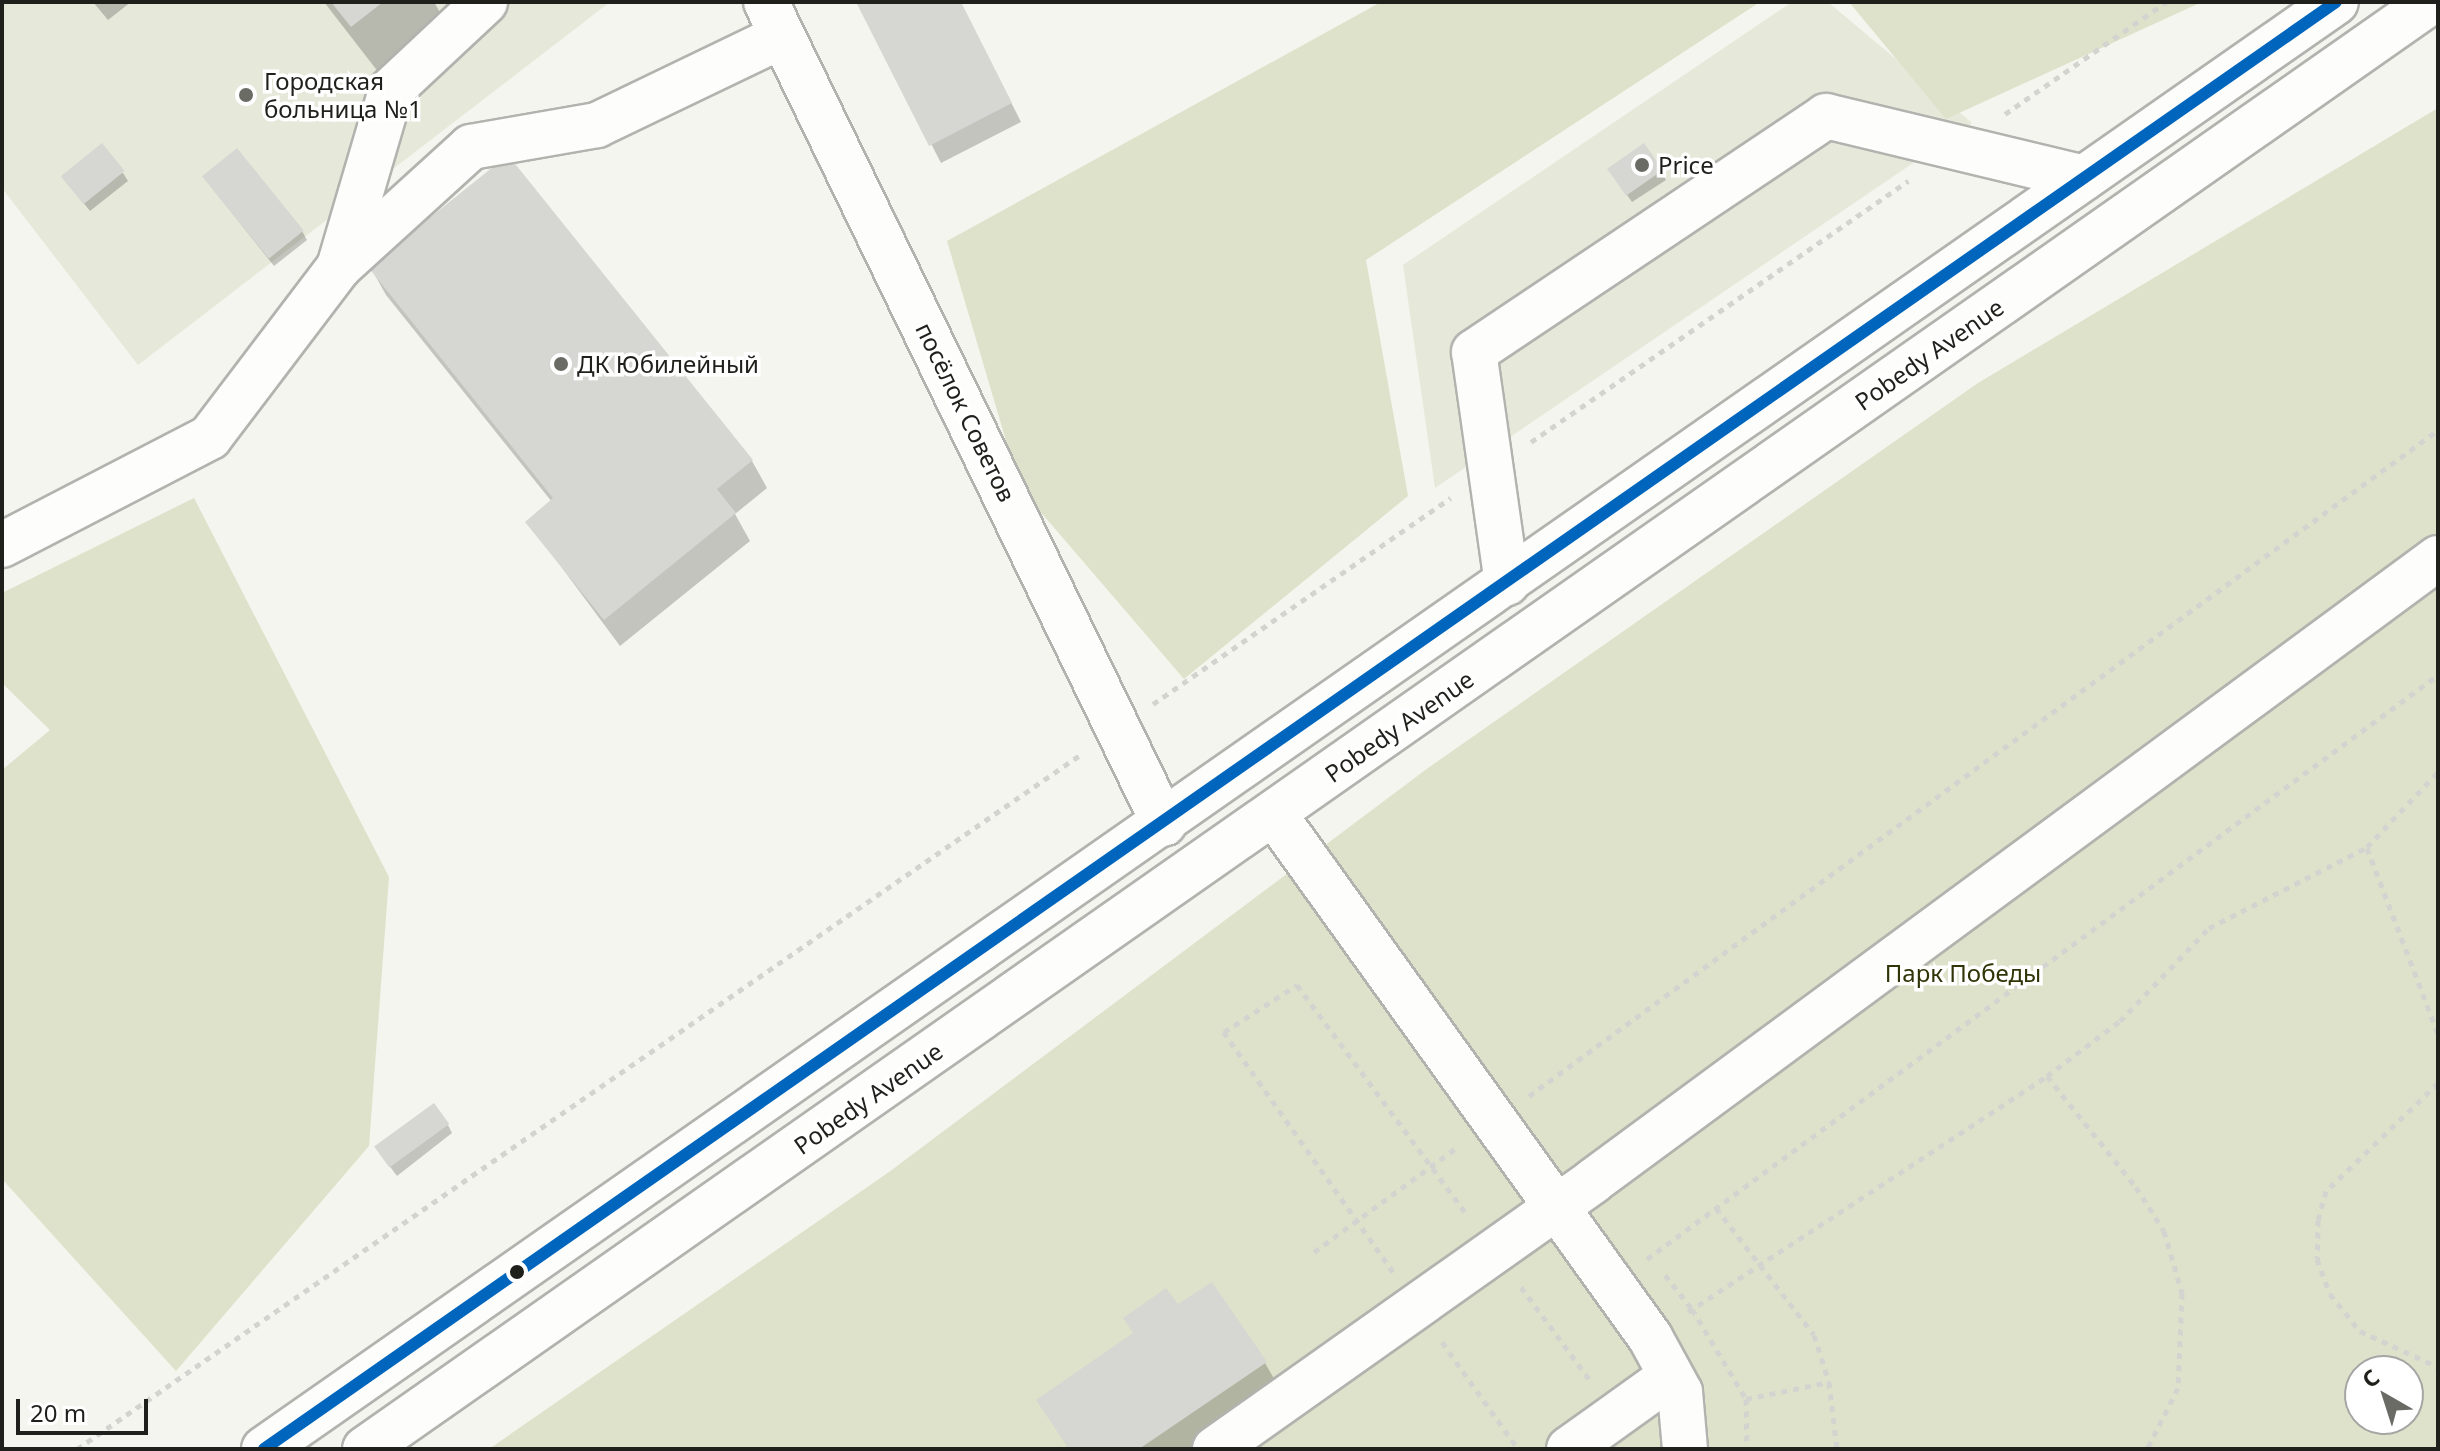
<!DOCTYPE html>
<meta charset="utf-8">
<style>
body{margin:0}
#map{position:relative;width:2440px;height:1451px;overflow:hidden;background:#f4f5ee;font-family:"Noto Sans",sans-serif}
div>[style]{position:absolute}
.built>*{inset:0;background:#e6e8da}
.green>*{inset:0;background:#dee2ca}
.shadow>*{inset:0;background:#0003}
.building>*{inset:0;background:#d6d7d2;transform-origin:0 0}
.path>*{height:5px;margin-top:-2.5px;transform-origin:0;background:repeating-linear-gradient(90deg,#d3d4d0 0 6px,transparent 0 12px)}
.roads{filter:drop-shadow(2px 0 #b2b2ae) drop-shadow(-2px 0 #b2b2ae) drop-shadow(0 2px #b2b2ae) drop-shadow(0 -2px #b2b2ae)}
.minor>*{height:44px;margin:-22px;padding:0 22px;transform-origin:22px;border-radius:22px;background:#fdfefc}
.major>*{height:44px;margin:-22px;padding:0 22px;transform-origin:22px;border-radius:22px;background:#fdfefc}
.bus-1>*{height:12px;margin:-6px;padding:0 6px;transform-origin:6px;border-radius:6px;background:#0065bd}
.dots>*{width:22px;height:22px;translate:-50% -50%;box-sizing:border-box;border:4px solid #fff;border-radius:50%}
span{translate:-50% -50%;white-space:nowrap;text-align:center;line-height:1.15;-webkit-text-stroke:7px #fff;paint-order:stroke}
.poi-label{font-size:24px;color:#1f201b}
.left{translate:0 -50%;text-align:left}
.street-label{font-size:24px;color:#1f201b}
.park-label{font-size:24px;color:#303407}
.frame{position:absolute;inset:0;border:4px solid #1f201b;pointer-events:none}
.north{position:absolute;left:2344px;top:1355px;width:80px;height:80px;box-sizing:border-box;background:#fff;border:2px solid #a5a6a4;border-radius:50%;rotate:321deg;font-size:22px;font-weight:700;line-height:32px;text-align:center;color:#1f201b}
.north::after{content:'';display:block;margin:auto;width:28px;height:36px;background:#6a6b65;clip-path:polygon(50% 0,100% 100%,50% 72%,0 100%)}
.scale{position:absolute;left:16px;top:1399px;width:132px;height:36px;box-sizing:border-box;border:4px solid #1f201b;border-top:0;padding-left:10px;font-size:24px;line-height:28px;white-space:nowrap;color:#1f201b;-webkit-text-stroke:6px #fff;paint-order:stroke}
</style>
<div id="map">
<div class="built">
<i style="clip-path:polygon(2px 2px,610px 2px,138px 365px,2px 188px)"></i>
<i style="clip-path:polygon(1792px 2px,1828px 2px,1972px 123px,1435px 488px,1403px 265px)"></i>
</div>
<div class="green">
<i style="clip-path:polygon(1381px 2px,1760px 2px,1366px 260px,1408px 496px,1184px 679px,1020px 488px,947px 241px)"></i>
<i style="clip-path:polygon(1849px 2px,2202px 2px,1946px 119px)"></i>
<i style="clip-path:polygon(evenodd,2438px 108px,2438px 1449px,489px 1449px,889px 1172px,1428px 768px,1978px 383px,2438px 108px,2360px 1371px,2408px 1371px,2408px 1419px,2360px 1419px,2360px 1371px)"></i>
<i style="clip-path:polygon(194px 498px,389px 877px,369px 1146px,176px 1371px,2px 1179px,2px 770px,50px 730px,2px 683px,2px 593px)"></i>
</div>
<div class="shadow">
<i style="clip-path:polygon(93px 2px,131px 2px,108px 20px)"></i>
<i style="clip-path:polygon(324px 2px,434px 2px,445px 21px,379px 73px)"></i>
<i style="clip-path:polygon(858px 2px,960px 2px,1021px 122px,941px 163px)"></i>
<i style="clip-path:polygon(1661px 171px,1666px 180px,1632px 202px,1615px 178px)"></i>
<i style="clip-path:polygon(123px 173px,128px 181px,90px 211px,69px 185px)"></i>
<i style="clip-path:polygon(204px 178px,302px 231px,307px 240px,274px 266px)"></i>
<i style="clip-path:polygon(371px 268px,752px 461px,767px 488px,735px 514px,750px 541px,620px 646px,528px 522px,552px 502px,386px 295px)"></i>
<i style="clip-path:polygon(448px 1125px,452px 1133px,397px 1176px,382px 1156px)"></i>
<i style="clip-path:polygon(1177px 1307px,1265px 1363px,1280px 1389px,1193px 1449px,1069px 1449px,1039px 1401px)"></i>
</div>
<div class="building">
<i style="clip-path:polygon(331px 2px,383px 2px,351px 27px)"></i>
<i style="clip-path:polygon(856px 2px,961px 2px,1012px 103px,929px 146px)"></i>
<i style="left:102px;top:143px;width:36px;height:53px;rotate:51deg"></i>
<i style="left:1644px;top:143px;width:33px;height:45px;rotate:55deg"></i>
<i style="left:237px;top:148px;width:106px;height:45px;rotate:51deg"></i>
<i style="clip-path:polygon(508px 155px,753px 460px,717px 489px,736px 513px,604px 620px,525px 522px,553px 498px,368px 267px)"></i>
<i style="left:434px;top:1103px;width:26px;height:74px;rotate:54deg"></i>
<i style="clip-path:polygon(1212px 1282px,1267px 1362px,1139px 1449px,1069px 1449px,1036px 1400px,1133px 1333px,1123px 1318px,1166px 1288px,1178px 1304px)"></i>
</div>
<div class="path">
<i style="left:2005px;top:114px;width:196px;rotate:-34.8deg"></i>
<i style="left:1531px;top:442px;width:459px;rotate:-34.7deg"></i>
<i style="left:1153px;top:704px;width:362px;rotate:-34.7deg"></i>
<i style="left:2367px;top:848px;width:199px;rotate:69.1deg"></i>
<i style="left:2047px;top:1076px;width:142px;rotate:51.3deg"></i>
<i style="left:2136px;top:1187px;width:52px;rotate:57.5deg"></i>
<i style="left:2164px;top:1231px;width:65px;rotate:73.8deg"></i>
<i style="left:2182px;top:1293px;width:95px;rotate:92.4deg"></i>
<i style="left:2178px;top:1388px;width:68px;rotate:116.9deg"></i>
<i style="left:2438px;top:1083px;width:156px;rotate:136deg"></i>
<i style="left:2326px;top:1191px;width:30px;rotate:105deg"></i>
<i style="left:2318px;top:1220px;width:39px;rotate:91deg"></i>
<i style="left:2317px;top:1259px;width:37px;rotate:70deg"></i>
<i style="left:2330px;top:1294px;width:48px;rotate:51deg"></i>
<i style="left:2360px;top:1331px;width:86px;rotate:24.8deg"></i>
<i style="left:1529px;top:1096px;width:1127px;rotate:-36.23deg"></i>
<i style="left:1716px;top:1208px;width:160px;rotate:52.3deg"></i>
<i style="left:1814px;top:1335px;width:49px;rotate:72.3deg"></i>
<i style="left:1829px;top:1382px;width:67px;rotate:83.2deg"></i>
<i style="left:1314px;top:1252px;width:180px;rotate:-36.2deg"></i>
<i style="left:1647px;top:1259px;width:983px;rotate:-36.44deg"></i>
<i style="left:1393px;top:1272px;width:294px;rotate:-125.2deg"></i>
<i style="left:1224px;top:1032px;width:87px;rotate:-32.8deg"></i>
<i style="left:1297px;top:985px;width:286px;rotate:53.5deg"></i>
<i style="left:1665px;top:1275px;width:43px;rotate:51.5deg"></i>
<i style="left:1692px;top:1309px;width:105px;rotate:59deg"></i>
<i style="left:1746px;top:1399px;width:50px;rotate:88.9deg"></i>
<i style="left:1521px;top:1287px;width:114px;rotate:53.5deg"></i>
<i style="left:1688px;top:1312px;width:430px;rotate:-33.3deg"></i>
<i style="left:2047px;top:1076px;width:91px;rotate:-37deg"></i>
<i style="left:2120px;top:1021px;width:129px;rotate:-46.3deg"></i>
<i style="left:2209px;top:928px;width:178px;rotate:-27.1deg"></i>
<i style="left:2367px;top:847px;width:103px;rotate:-46.6deg"></i>
<i style="left:1442px;top:1342px;width:131px;rotate:54.6deg"></i>
<i style="left:1746px;top:1399px;width:85px;rotate:-11.6deg"></i>
<i style="left:77px;top:1449px;width:1223px;rotate:-34.68deg"></i>
</div>
<div class="roads">
<div class="minor">
<i style="left:766px;top:2px;width:913px;rotate:64.16deg"></i>
<i style="left:339px;top:267px;width:184px;rotate:-73.6deg"></i>
<i style="left:391px;top:90px;width:129px;rotate:-43.1deg"></i>
<i style="left:2px;top:545px;width:234px;rotate:-27.4deg"></i>
<i style="left:210px;top:437px;width:213px;rotate:-52.8deg"></i>
<i style="left:339px;top:267px;width:178px;rotate:-42.3deg"></i>
<i style="left:471px;top:147px;width:128px;rotate:-9.9deg"></i>
<i style="left:597px;top:125px;width:205px;rotate:-25.7deg"></i>
<i style="left:1507px;top:583px;width:233px;rotate:-98.1deg"></i>
<i style="left:1474px;top:352px;width:424px;rotate:-33.8deg"></i>
<i style="left:1826px;top:116px;width:265px;rotate:13.5deg"></i>
<i style="left:1274px;top:814px;width:644px;rotate:54.29deg"></i>
<i style="left:1650px;top:1337px;width:63px;rotate:61.4deg"></i>
<i style="left:1680px;top:1392px;width:57px;rotate:85deg"></i>
<i style="left:1215px;top:1449px;width:463px;rotate:-35.3deg"></i>
<i style="left:1593px;top:1181px;width:1050px;rotate:-36.4deg"></i>
<i style="left:1569px;top:1449px;width:125px;rotate:-35.6deg"></i>
</div>
<div class="major">
<i style="left:264px;top:1449px;width:2527px;rotate:-34.93deg"></i>
<i style="left:365px;top:1449px;width:2522px;rotate:-35.01deg"></i>
</div>
</div>
<div class="bus-1">
<i style="left:264px;top:1449px;width:2527px;rotate:-34.93deg"></i>
</div>
<div class="dots">
<i style="left:246px;top:95px;background:#6a6b65"></i>
<i style="left:1642px;top:165px;background:#6a6b65"></i>
<i style="left:561px;top:364px;background:#6a6b65"></i>
<i style="left:517px;top:1272px;background:#1f201b"></i>
</div>
<div class="poi-label">
<span class="left" style="left:264px;top:95px">Городская<br>больница №1</span>
<span class="left" style="left:1658px;top:165px">Price</span>
<span class="left" style="left:577px;top:364px">ДК Юбилейный</span>
</div>
<div class="street-label">
<span style="left:1929px;top:354px;rotate:-35deg">Pobedy Avenue</span>
<span style="left:966px;top:412px;rotate:64deg">посёлок Советов</span>
<span style="left:1399px;top:726px;rotate:-35deg">Pobedy Avenue</span>
<span style="left:868px;top:1098px;rotate:-35deg">Pobedy Avenue</span>
</div>
<div class="park-label">
<span style="left:1963px;top:973px">Парк Победы</span>
</div>
<div class="frame"></div>
<div class="north">С</div>
<div class="scale">20 m</div>
</div>
